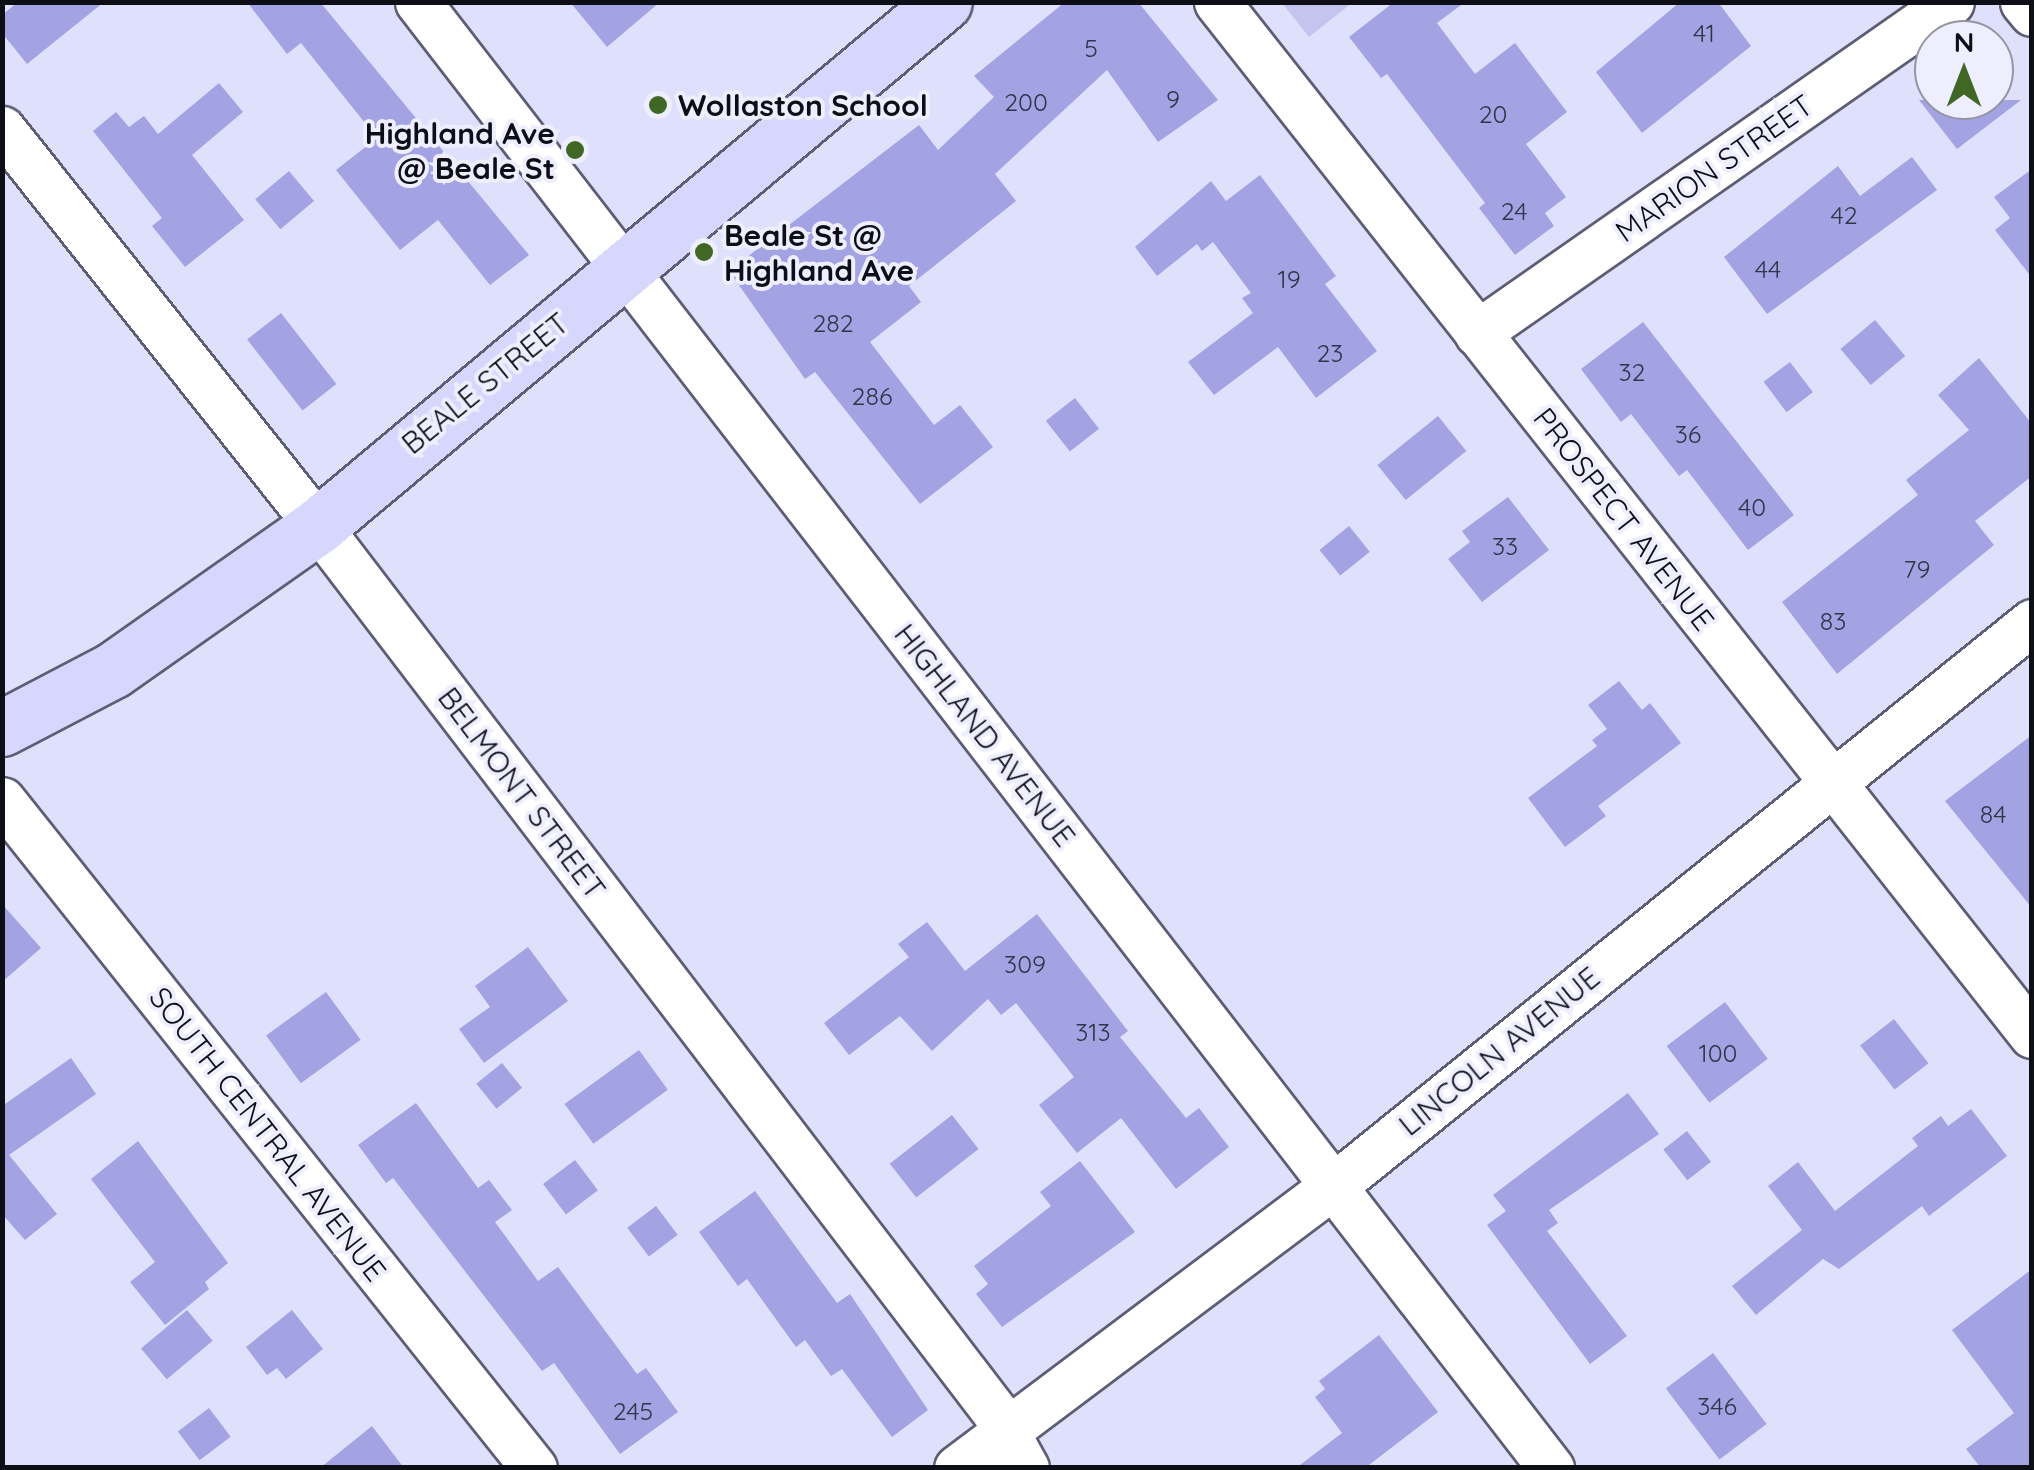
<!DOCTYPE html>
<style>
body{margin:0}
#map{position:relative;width:2034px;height:1470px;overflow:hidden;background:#dfe0fb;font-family:Quicksand,sans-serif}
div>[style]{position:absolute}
.green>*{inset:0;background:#c4c5ee}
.building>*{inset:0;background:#a3a3e4;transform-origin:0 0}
.roads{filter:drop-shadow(2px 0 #5d5d74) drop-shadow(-2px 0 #5d5d74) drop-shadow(0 2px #5d5d74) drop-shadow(0 -2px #5d5d74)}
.minor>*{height:45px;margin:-22.5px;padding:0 22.5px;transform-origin:22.5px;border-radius:22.5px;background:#fff}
.major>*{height:55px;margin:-27.5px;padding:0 27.5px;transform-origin:27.5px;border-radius:27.5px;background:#d7d7fd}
.dots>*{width:28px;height:28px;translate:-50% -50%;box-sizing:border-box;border:5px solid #eef;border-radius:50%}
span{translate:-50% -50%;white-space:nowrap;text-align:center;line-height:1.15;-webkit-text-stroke:8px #eef;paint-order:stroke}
.number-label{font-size:25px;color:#33334a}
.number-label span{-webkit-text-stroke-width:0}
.poi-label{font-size:30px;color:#0e0e17;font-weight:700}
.left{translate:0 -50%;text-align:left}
.right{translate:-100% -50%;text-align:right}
.street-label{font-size:30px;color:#0e0e17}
.frame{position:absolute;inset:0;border:5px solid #0e0e17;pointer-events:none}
.north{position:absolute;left:1914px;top:20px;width:100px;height:100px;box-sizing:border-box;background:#eef;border:2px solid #9494a2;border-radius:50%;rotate:0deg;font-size:28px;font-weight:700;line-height:40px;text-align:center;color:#0e0e17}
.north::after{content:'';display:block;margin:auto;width:35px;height:45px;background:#406824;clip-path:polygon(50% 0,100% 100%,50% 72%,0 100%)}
</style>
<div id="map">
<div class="green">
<i style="clip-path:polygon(1282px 3px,1352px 3px,1309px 37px)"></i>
</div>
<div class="building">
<i style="clip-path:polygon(18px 2px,104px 2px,27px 64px,2px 33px,2px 15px)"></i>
<i style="clip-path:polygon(247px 2px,320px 2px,529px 255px,490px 285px,438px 220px,400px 250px,336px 170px,377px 138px,301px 43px,287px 54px)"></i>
<i style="clip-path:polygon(570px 2px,660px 2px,607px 47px)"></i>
<i style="clip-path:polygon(1065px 2px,1138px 2px,1218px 100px,1158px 142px,1107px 70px,995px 174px,1016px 201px,909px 286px,921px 302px,870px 342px,934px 425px,960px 405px,993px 447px,920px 504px,815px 372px,805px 379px,729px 271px,919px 125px,938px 150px,994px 97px,974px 76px)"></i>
<i style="clip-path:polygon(1394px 2px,1465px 2px,1437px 23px,1475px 74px,1515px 43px,1567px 112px,1526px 144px,1566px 197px,1545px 213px,1554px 226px,1515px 255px,1479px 208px,1485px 203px,1387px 74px,1381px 78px,1349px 37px)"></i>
<i style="clip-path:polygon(1680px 2px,1718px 2px,1751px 46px,1642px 133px,1596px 72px)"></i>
<i style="clip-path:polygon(219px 83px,243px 112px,192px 155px,244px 220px,185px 267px,152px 226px,162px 218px,93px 131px,116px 112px,129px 127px,144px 116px,158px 134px)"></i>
<i style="clip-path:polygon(1919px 100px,2021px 100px,1957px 149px)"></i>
<i style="clip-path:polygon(1912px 157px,1937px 190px,1767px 314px,1724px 257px,1838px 166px,1860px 196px)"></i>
<i style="clip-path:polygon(2032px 169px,2032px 278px,1995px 230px,2010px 218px,1994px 197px)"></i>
<i style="left:289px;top:171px;width:39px;height:44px;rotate:50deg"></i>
<i style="clip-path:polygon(1260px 175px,1336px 276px,1325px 284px,1377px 351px,1316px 398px,1278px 347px,1214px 395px,1188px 362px,1253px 313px,1242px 298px,1251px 293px,1213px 242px,1202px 251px,1197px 244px,1157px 276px,1135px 247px,1211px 181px,1226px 201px)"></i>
<i style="left:281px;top:313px;width:90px;height:43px;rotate:52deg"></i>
<i style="left:1875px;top:320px;width:47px;height:45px;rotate:50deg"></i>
<i style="clip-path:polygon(1643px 322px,1794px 515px,1748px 550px,1687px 470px,1679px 476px,1631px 414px,1621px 422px,1581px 369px)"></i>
<i style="clip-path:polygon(1979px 358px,2032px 424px,2032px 476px,1975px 521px,1994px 545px,1837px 674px,1782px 602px,1918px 495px,1906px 480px,1969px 430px,1938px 395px)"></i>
<i style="left:1790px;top:362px;width:38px;height:33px;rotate:53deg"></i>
<i style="left:1075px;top:398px;width:39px;height:37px;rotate:52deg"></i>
<i style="left:1438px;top:416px;width:45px;height:78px;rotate:51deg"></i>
<i style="clip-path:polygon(1508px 497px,1549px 550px,1482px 602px,1448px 559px,1470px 542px,1462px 531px)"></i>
<i style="left:1349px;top:526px;width:33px;height:38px;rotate:51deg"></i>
<i style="clip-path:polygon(1619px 681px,1642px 710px,1650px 703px,1681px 743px,1598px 806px,1606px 816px,1565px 847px,1528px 798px,1597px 746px,1592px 740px,1607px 729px,1588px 705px)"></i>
<i style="clip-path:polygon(2032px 735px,2032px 908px,1945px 801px)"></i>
<i style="clip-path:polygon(2px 904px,41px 948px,2px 982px)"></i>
<i style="clip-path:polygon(1037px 914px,1128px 1031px,1120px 1037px,1186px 1118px,1199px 1108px,1229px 1147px,1176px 1189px,1121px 1118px,1077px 1153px,1039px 1105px,1074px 1077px,1016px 1003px,1001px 1015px,988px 999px,932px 1051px,900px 1016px,849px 1055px,824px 1023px,909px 957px,898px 944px,927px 922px,965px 971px)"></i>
<i style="clip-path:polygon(528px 947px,568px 1001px,484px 1063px,459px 1029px,490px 1007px,475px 986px)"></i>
<i style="left:326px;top:992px;width:59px;height:74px;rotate:54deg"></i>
<i style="left:1725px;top:1002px;width:71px;height:73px;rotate:53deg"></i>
<i style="left:1894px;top:1019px;width:56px;height:43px;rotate:52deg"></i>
<i style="left:639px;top:1050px;width:49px;height:92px;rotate:54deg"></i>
<i style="clip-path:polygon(71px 1058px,96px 1094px,9px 1155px,57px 1214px,25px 1240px,2px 1214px,2px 1106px)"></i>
<i style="left:502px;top:1063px;width:32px;height:33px;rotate:51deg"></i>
<i style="clip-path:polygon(1628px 1093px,1659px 1134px,1549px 1210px,1558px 1223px,1547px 1231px,1627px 1336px,1590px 1364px,1487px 1225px,1506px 1211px,1493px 1195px)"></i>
<i style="clip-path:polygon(416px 1103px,478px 1188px,489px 1180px,512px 1210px,495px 1222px,538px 1281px,558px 1267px,637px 1374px,646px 1368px,678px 1412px,620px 1454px,554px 1363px,542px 1371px,393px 1178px,386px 1183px,358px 1145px)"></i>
<i style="clip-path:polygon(1971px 1109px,2007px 1156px,1929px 1216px,1922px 1206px,1839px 1269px,1823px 1259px,1756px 1315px,1732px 1286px,1802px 1230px,1768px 1186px,1798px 1162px,1835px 1211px,1918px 1146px,1912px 1138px,1941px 1116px,1948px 1126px)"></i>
<i style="left:952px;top:1115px;width:43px;height:79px;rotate:52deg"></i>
<i style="left:1687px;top:1131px;width:39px;height:30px;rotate:52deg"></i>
<i style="clip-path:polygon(138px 1141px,228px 1263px,205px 1282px,209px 1289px,165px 1325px,130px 1282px,155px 1262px,91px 1179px)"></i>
<i style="left:575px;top:1160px;width:38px;height:40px;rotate:53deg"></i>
<i style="clip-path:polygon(1080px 1161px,1135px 1232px,1002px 1327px,976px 1294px,988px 1284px,974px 1266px,1051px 1206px,1040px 1192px)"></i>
<i style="clip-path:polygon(755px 1191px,837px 1303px,850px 1294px,928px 1410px,892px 1437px,842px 1369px,831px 1376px,805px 1340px,796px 1347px,747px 1279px,738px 1286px,699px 1232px)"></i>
<i style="left:656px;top:1206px;width:36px;height:36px;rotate:53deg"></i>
<i style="clip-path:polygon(2032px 1269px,2032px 1468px,1981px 1468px,1966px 1449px,2014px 1413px,1952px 1330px)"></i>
<i style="left:187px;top:1310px;width:40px;height:60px;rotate:50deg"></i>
<i style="clip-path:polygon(292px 1310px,323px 1349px,286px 1379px,277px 1368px,267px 1375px,246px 1347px)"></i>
<i style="clip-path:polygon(1379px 1335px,1438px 1412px,1365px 1468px,1296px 1468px,1342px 1433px,1315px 1397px,1325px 1389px,1319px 1381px)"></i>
<i style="left:1713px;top:1353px;width:89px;height:59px;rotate:53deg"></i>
<i style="left:209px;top:1408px;width:36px;height:39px;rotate:53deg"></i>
<i style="clip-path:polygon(372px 1426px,404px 1468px,320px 1468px)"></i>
</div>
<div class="roads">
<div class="minor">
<i style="left:418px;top:2px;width:1853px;rotate:52.3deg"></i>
<i style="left:1217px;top:2px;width:1316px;rotate:51.73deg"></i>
<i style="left:2023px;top:2px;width:14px;rotate:51deg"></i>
<i style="left:2px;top:129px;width:507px;rotate:51.48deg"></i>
<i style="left:318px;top:526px;width:1115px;rotate:52.62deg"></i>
<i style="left:995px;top:1412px;width:64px;rotate:61deg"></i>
<i style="left:1477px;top:333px;width:578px;rotate:-34.93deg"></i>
<i style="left:2px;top:800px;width:854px;rotate:51.47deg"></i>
<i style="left:957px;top:1468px;width:486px;rotate:-36.9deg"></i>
<i style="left:1346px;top:1176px;width:882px;rotate:-38.92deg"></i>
</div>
<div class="major">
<i style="left:2px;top:728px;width:125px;rotate:-27.6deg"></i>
<i style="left:113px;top:670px;width:251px;rotate:-35.1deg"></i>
<i style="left:318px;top:526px;width:816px;rotate:-39.93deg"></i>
</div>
</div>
<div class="dots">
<i style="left:658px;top:105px;background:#406824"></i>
<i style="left:575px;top:150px;background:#406824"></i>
<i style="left:704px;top:252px;background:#406824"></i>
</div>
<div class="number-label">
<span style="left:1704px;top:33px">41</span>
<span style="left:1091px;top:48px">5</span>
<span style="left:1173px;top:99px">9</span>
<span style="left:1026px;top:102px">200</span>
<span style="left:1493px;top:114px">20</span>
<span style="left:1514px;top:211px">24</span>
<span style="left:1844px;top:215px">42</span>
<span style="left:1768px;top:269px">44</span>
<span style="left:1289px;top:279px">19</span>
<span style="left:833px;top:323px">282</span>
<span style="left:1330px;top:353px">23</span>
<span style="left:1632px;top:372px">32</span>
<span style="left:872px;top:396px">286</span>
<span style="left:1688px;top:434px">36</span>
<span style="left:1752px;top:507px">40</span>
<span style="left:1505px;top:546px">33</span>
<span style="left:1917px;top:569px">79</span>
<span style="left:1833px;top:621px">83</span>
<span style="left:1993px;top:814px">84</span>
<span style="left:1025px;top:964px">309</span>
<span style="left:1093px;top:1032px">313</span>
<span style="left:1718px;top:1053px">100</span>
<span style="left:1717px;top:1406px">346</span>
<span style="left:633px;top:1411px">245</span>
</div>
<div class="poi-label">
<span class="left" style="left:678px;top:105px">Wollaston School</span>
<span class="right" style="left:555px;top:150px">Highland Ave<br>@ Beale St</span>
<span class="left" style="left:724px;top:252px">Beale St @<br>Highland Ave</span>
</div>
<div class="street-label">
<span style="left:1714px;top:168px;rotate:-35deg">MARION STREET</span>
<span style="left:485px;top:383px;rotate:-39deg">BEALE STREET</span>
<span style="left:1624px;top:519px;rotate:52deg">PROSPECT AVENUE</span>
<span style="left:985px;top:735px;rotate:52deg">HIGHLAND AVENUE</span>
<span style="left:522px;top:793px;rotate:53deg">BELMONT STREET</span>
<span style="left:1499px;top:1051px;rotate:-39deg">LINCOLN AVENUE</span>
<span style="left:268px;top:1134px;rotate:52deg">SOUTH CENTRAL AVENUE</span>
</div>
<div class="frame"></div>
<div class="north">N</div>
</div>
